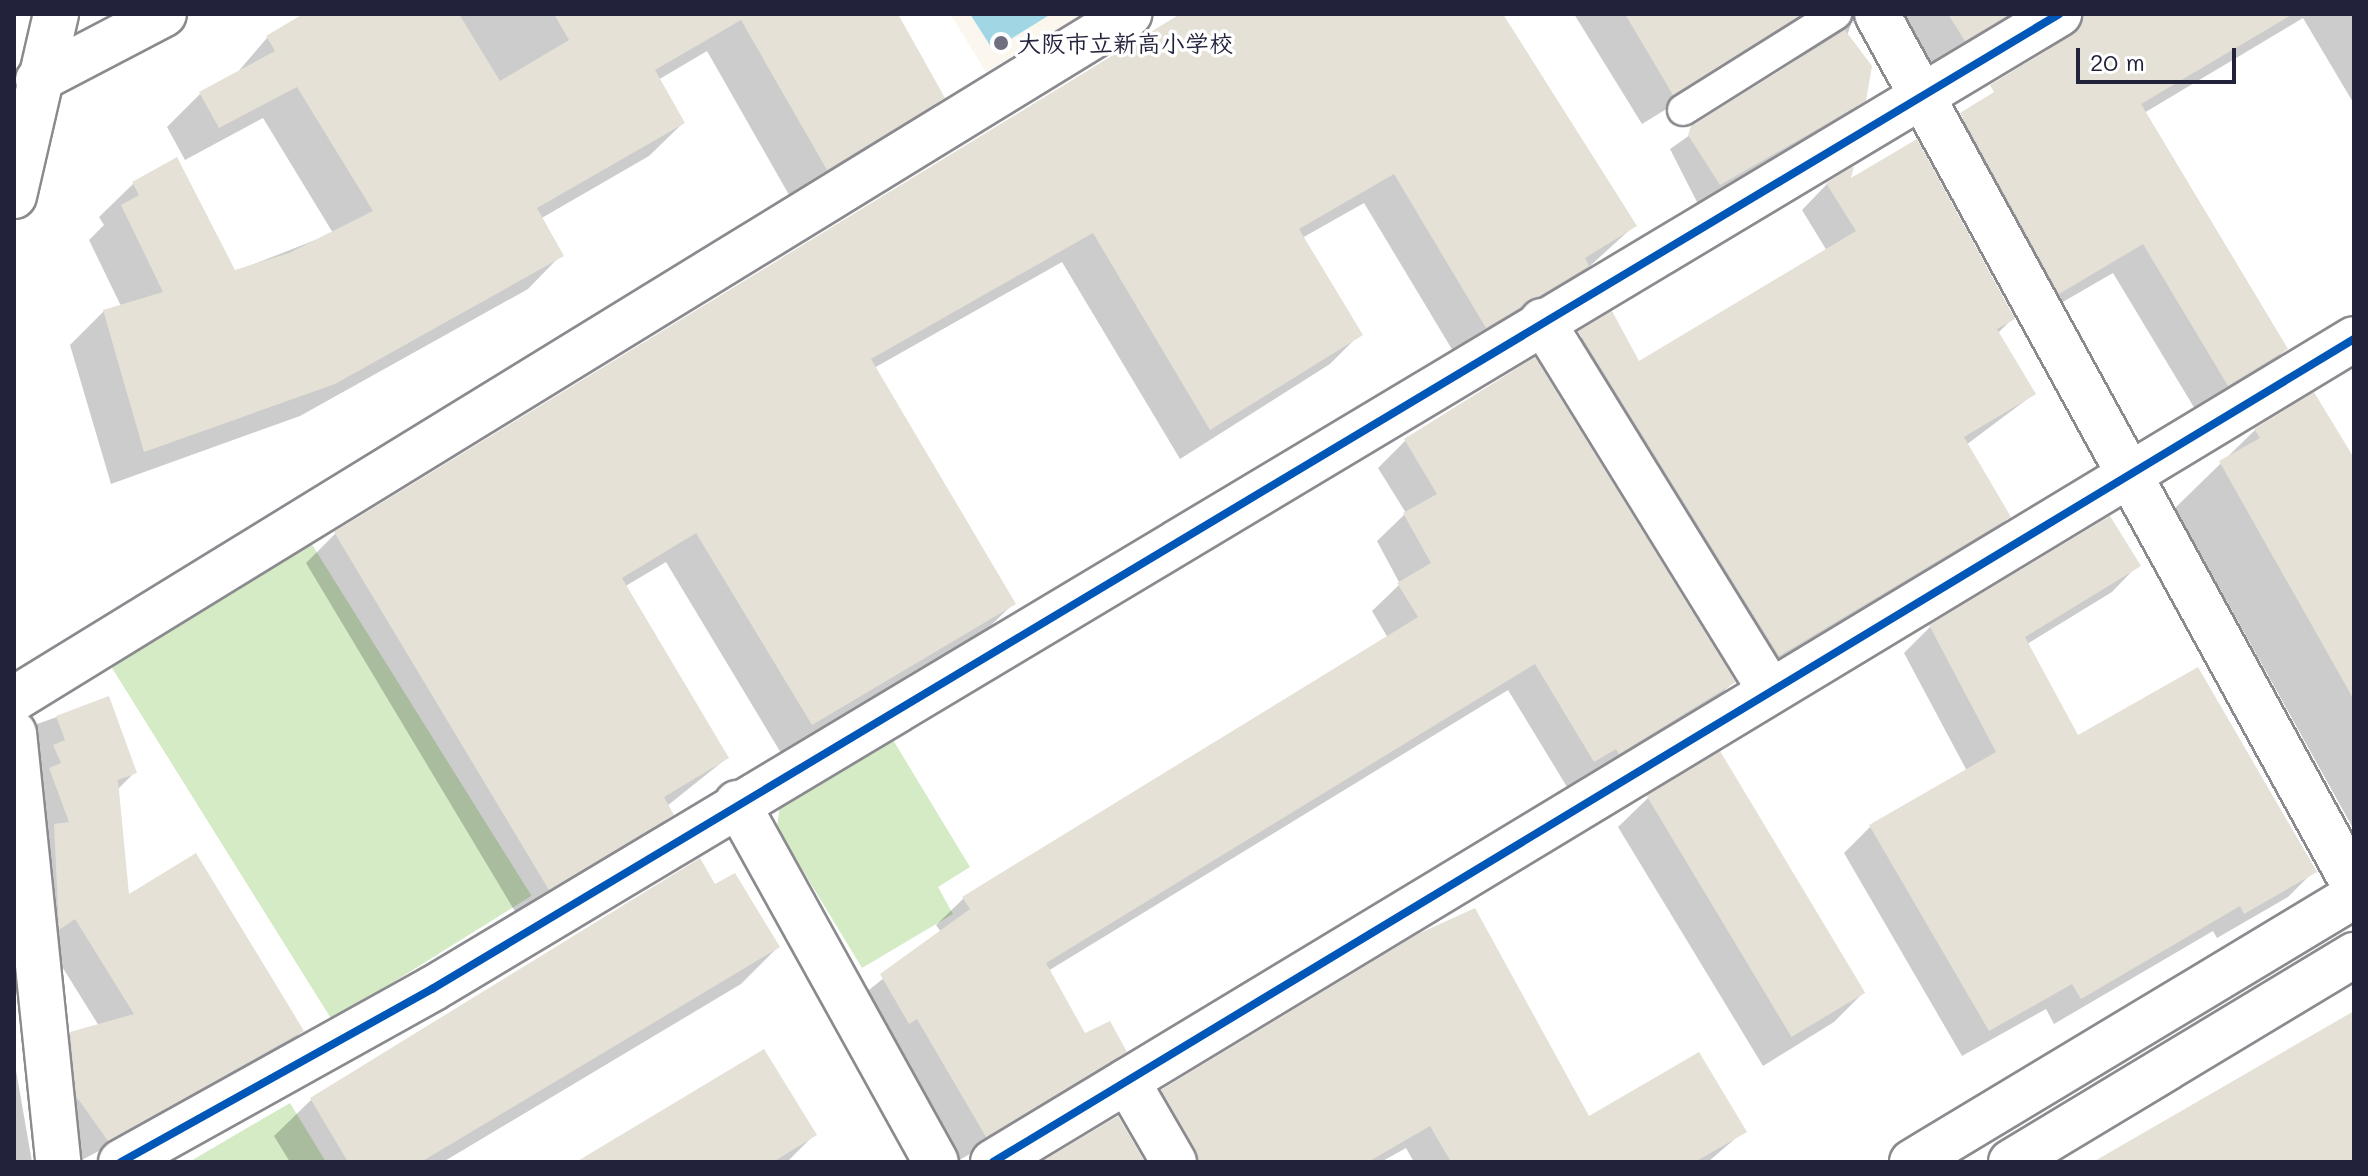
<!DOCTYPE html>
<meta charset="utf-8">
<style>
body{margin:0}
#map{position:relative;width:2368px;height:1176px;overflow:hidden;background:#fff;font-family:Mali,"Klee One",sans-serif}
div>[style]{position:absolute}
.built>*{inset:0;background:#fbf7ef}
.green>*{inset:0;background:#d4ebc6;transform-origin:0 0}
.water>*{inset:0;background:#a1d6e4}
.shadow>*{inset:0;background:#0003}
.building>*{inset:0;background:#e6e1d7;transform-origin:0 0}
.roads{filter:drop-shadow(2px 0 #8a8a8f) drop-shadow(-2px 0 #8a8a8f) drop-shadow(0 2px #8a8a8f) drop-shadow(0 -2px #8a8a8f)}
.lane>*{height:30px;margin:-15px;padding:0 15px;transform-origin:15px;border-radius:15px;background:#fff}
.street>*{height:44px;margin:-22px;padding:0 22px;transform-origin:22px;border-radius:22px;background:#fff}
.secondary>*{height:44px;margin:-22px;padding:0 22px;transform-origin:22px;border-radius:22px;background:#fff}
.cycleway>*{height:8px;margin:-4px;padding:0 4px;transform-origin:4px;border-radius:4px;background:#0057b8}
.dots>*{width:22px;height:22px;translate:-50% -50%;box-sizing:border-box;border:4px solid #fff;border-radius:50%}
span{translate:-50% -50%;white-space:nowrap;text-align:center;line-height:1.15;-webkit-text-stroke:7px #fff;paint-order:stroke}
.poi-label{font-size:24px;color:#22223b;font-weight:700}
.left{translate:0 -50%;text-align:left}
.frame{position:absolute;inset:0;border:16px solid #22223b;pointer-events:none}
.scale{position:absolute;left:2076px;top:48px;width:160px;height:36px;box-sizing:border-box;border:4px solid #22223b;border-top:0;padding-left:10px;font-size:24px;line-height:28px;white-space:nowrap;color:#22223b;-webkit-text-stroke:6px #fff;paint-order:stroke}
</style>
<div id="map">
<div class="built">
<i style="clip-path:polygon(950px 14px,1083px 14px,986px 72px)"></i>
</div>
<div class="green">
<i style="left:311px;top:543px;width:416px;height:235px;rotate:58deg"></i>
<i style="clip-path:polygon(890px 735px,970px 867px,938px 887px,953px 914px,862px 968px,777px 828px,780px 802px)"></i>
<i style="clip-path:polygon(290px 1103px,326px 1162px,189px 1162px)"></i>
</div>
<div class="water">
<i style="clip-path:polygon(970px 14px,1051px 14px,993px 50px)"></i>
</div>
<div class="shadow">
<i style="clip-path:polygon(307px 14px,895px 14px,943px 97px,910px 130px,793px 202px,707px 51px,658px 80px,683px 123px,649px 156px,540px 219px,561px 255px,528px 289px,300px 416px,111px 484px,70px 345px,104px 311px,121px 306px,89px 240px,104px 225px,99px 217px,133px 184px,176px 159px,234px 272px,333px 233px,263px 118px,185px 160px,167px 127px,201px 93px,236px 74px,267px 38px)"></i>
<i style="clip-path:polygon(1189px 14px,1500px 14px,1635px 225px,1557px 296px,1456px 356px,1364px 203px,1302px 238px,1360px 334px,1330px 364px,1180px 459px,1062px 262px,874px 368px,1013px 604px,983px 633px,781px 753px,666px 562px,624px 587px,727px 758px,667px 806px,672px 814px,642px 844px,519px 918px,306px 563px,336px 533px)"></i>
<i style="clip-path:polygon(1574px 14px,1897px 14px,1852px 21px,1847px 36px,1864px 100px,1842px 121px,1698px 204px,1670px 149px,1852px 21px,1804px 25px,1642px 124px)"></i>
<i style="clip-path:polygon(1902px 14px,2354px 14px,2354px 104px,2303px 18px,2144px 113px,2286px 349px,2256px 379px,2198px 414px,2113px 273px,2028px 322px,1931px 144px,2055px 44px,2042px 22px,1934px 70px)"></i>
<i style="clip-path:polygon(1849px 182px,2013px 318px,1997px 334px,2034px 394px,1966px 445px,2009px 517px,1983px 542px,1752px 681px,1554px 359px,1612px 314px,1638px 364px,1827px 251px,1802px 210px,1827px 184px)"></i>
<i style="clip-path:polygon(1534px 360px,1733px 682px,1706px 709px,1592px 780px,1588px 774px,1567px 787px,1508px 690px,1048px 971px,1084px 1036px,1124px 1052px,1097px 1078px,958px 1161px,889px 1044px,854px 1002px,941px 932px,936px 925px,963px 899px,1388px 638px,1372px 611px,1400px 584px,1377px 541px,1406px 513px,1378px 468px,1405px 441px)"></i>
<i style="clip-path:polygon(2255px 430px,2354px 464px,2354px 830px,2175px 508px)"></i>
<i style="clip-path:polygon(2138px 565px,2112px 592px,2027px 644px,2077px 738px,2314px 871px,2288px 897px,2217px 938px,2213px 931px,2054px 1024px,2046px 1009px,1962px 1056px,1844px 853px,1870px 827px,1967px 771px,1904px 653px,1930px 627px)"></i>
<i style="clip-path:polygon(108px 699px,135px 772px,117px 790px,127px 898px,302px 1031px,275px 1058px,78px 1162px,44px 1061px,71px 1034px,99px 1026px,48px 944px,14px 748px,37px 724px)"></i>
<i style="clip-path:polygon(1720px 754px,1864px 992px,1834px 1022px,1763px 1066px,1618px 827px,1648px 798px)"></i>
<i style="clip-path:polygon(699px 860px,715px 887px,778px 947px,741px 984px,443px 1162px,290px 1162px,274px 1136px,311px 1100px)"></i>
<i style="clip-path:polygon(14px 1059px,32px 1162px,14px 1162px)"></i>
<i style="clip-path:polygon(1162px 1091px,1588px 1118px,1744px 1131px,1708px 1162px,1414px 1162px,1406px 1148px,1381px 1162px,1166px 1162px,1139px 1115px)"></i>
<i style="clip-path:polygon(814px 1135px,787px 1162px,580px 1162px)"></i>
</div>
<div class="building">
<i style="clip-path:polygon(303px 14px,459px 14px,500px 81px,569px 40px,554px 14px,898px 14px,945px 98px,827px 170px,741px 20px,655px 70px,685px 123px,537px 208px,564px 256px,335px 384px,144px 452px,103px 310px,163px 292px,121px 205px,139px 195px,132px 182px,177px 157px,235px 270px,289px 253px,373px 211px,297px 87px,219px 128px,199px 92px,275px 51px,266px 36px)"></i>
<i style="clip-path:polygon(1180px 14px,1503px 14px,1637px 226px,1585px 258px,1589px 266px,1486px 328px,1394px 174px,1299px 229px,1363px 335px,1210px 430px,1093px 233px,871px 359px,1016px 604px,812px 725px,696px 533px,622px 578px,729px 758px,664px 797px,674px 815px,549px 890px,334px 532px)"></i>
<i style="clip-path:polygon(1625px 14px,1802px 14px,1673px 95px)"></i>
<i style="clip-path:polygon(1948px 14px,2010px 14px,1965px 41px)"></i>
<i style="clip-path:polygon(2084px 14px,2293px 14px,2141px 104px,2288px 349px,2228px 386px,2143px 244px,2059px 294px,1960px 113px,1994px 92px,1990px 85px,2072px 35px)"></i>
<i style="clip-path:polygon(1845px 30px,1872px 66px,1866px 101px,1720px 185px,1688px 135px,1691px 126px)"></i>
<i style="clip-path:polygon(1917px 139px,2015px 319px,1997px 329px,2036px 394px,1964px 437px,2011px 517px,1779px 656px,1578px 331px,1612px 311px,1639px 361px,1856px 231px,1826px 183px,1854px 166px,1851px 178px)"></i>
<i style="clip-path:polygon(1535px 357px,1736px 682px,1619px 754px,1616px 749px,1594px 762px,1535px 664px,1046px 963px,1085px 1033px,1110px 1021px,1127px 1052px,986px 1137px,917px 1019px,909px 1024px,880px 974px,970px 909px,962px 897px,1418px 617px,1397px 583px,1431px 563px,1403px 513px,1437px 494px,1404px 439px)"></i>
<i style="clip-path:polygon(2314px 392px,2354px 458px,2354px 700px,2219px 461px,2260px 438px,2254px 429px)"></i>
<i style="clip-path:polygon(2110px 516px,2141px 566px,2025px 637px,2078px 735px,2198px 667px,2317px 872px,2244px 914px,2240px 906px,2081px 999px,2072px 984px,1989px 1031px,1869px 825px,1996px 752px,1929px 625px)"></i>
<i style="clip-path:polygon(109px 696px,137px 773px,118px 780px,129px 894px,196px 853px,304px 1031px,108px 1141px,76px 1096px,70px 1032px,134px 1014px,75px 919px,59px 930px,54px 824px,69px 822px,49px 768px,61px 763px,53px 745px,65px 740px,56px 716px)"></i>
<i style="left:1720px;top:751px;width:282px;height:86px;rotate:59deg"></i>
<i style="clip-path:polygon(700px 858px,715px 884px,735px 873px,780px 947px,421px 1162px,348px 1162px,310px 1098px)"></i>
<i style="clip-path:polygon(1475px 908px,1589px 1116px,1699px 1052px,1747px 1132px,1695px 1162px,1451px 1162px,1430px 1126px,1368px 1162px,1199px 1162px,1161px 1090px,1418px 934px)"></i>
<i style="clip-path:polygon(2354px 1011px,2354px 1162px,2093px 1162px)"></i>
<i style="clip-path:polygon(764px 1049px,817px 1135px,773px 1162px,576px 1162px)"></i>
<i style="clip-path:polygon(1118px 1116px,1145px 1162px,1041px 1162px)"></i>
</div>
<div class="roads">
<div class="lane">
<i style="left:1683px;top:110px;width:181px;rotate:-32.1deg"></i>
</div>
<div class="street">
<i style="left:1877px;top:14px;width:993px;rotate:61.29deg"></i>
<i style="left:38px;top:80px;width:142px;rotate:-27.6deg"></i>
<i style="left:14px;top:196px;width:187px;rotate:-77deg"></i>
<i style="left:1542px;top:321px;width:434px;rotate:58.3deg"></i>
<i style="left:14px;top:699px;width:1309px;rotate:-31.56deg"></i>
<i style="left:14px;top:733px;width:431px;rotate:84.1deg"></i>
<i style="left:737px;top:803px;width:410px;rotate:61deg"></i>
<i style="left:1127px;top:1081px;width:94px;rotate:59.9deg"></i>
<i style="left:121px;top:1162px;width:356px;rotate:-29.1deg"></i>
<i style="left:432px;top:989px;width:1897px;rotate:-30.93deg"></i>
<i style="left:993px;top:1162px;width:1590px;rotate:-31.16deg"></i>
</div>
<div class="secondary">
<i style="left:1912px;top:1162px;width:516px;rotate:-31.04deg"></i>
<i style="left:2011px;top:1162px;width:401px;rotate:-31.1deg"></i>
</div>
</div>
<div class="cycleway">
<i style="left:121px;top:1162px;width:356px;rotate:-29.1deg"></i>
<i style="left:432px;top:989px;width:1897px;rotate:-30.93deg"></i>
<i style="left:993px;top:1162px;width:1590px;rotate:-31.16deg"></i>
</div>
<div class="dots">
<i style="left:1001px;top:43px;background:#6f6f80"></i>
</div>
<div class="poi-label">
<span class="left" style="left:1017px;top:43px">大阪市立新高小学校</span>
</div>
<div class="frame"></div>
<div class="scale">20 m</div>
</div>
